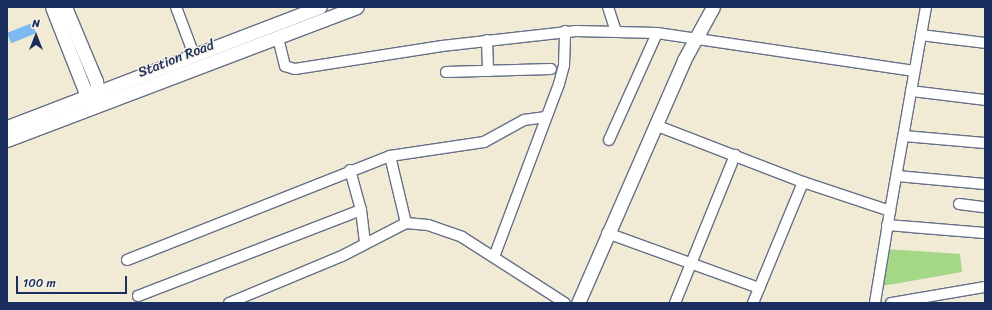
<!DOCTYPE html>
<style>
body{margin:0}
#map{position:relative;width:992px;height:310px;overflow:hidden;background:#f1ead5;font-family:Sriracha,sans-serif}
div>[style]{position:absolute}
.green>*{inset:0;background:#a4d786}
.water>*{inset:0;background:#7eb9f0;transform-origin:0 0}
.roads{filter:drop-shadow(1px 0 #667088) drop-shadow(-1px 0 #667088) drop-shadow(0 1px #667088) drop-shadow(0 -1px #667088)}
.minor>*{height:10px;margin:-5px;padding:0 5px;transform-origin:5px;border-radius:5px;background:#fff}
.major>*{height:13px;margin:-6.5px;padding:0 6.5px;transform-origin:6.5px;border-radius:6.5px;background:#fff}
span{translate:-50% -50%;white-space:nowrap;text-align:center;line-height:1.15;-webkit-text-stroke:3px #f7f3e8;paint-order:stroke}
.street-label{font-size:14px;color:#1b2f5e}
.frame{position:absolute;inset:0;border:8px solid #1b2f5e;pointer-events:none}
.north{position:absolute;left:16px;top:16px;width:40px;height:40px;-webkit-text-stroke:3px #f7f3e8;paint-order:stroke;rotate:0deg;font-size:11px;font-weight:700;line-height:16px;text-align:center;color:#1b2f5e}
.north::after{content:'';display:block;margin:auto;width:14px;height:18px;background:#1b2f5e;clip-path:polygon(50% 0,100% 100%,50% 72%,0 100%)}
.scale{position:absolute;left:16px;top:276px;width:111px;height:18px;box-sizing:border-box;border:2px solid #1b2f5e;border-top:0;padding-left:5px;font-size:12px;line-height:14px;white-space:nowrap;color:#1b2f5e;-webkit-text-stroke:3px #f7f3e8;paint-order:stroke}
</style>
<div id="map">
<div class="green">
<i style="clip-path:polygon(886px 249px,960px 254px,962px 272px,882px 286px)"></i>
</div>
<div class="water">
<i style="left:32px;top:23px;width:11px;height:27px;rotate:68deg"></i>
</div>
<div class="roads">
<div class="minor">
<i style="left:176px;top:7px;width:51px;rotate:69.4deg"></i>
<i style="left:608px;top:7px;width:25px;rotate:72deg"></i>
<i style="left:921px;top:35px;width:64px;rotate:7.1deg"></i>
<i style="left:278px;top:38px;width:29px;rotate:76deg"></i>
<i style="left:285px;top:66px;width:10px;rotate:17deg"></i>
<i style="left:295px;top:69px;width:149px;rotate:-8.9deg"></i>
<i style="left:442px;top:46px;width:135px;rotate:-6.4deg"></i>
<i style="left:576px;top:31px;width:81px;rotate:1.4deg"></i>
<i style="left:657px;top:33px;width:260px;rotate:8.4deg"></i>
<i style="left:487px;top:40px;width:31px;rotate:88deg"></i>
<i style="left:446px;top:72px;width:105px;rotate:-1.6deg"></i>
<i style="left:911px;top:91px;width:75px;rotate:6.9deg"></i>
<i style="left:655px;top:125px;width:159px;rotate:21.1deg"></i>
<i style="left:803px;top:182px;width:92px;rotate:18.4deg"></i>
<i style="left:890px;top:211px;width:93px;rotate:99.3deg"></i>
<i style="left:904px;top:136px;width:81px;rotate:4.9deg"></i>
<i style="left:609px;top:140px;width:117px;rotate:-65.8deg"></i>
<i style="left:390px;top:156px;width:69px;rotate:76.6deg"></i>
<i style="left:350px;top:170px;width:41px;rotate:74.6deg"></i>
<i style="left:361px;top:210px;width:34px;rotate:83deg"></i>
<i style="left:897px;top:176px;width:88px;rotate:5.2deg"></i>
<i style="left:959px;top:204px;width:26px;rotate:7deg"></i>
<i style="left:890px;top:211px;width:207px;rotate:-80deg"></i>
<i style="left:887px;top:225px;width:98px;rotate:4.7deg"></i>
<i style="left:607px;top:233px;width:162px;rotate:19.9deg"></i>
<i style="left:494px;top:257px;width:185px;rotate:-69.4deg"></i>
<i style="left:559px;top:84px;width:20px;rotate:-75deg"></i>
<i style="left:564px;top:65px;width:34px;rotate:-88deg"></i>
<i style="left:127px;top:260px;width:283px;rotate:-21.6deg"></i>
<i style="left:390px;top:156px;width:95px;rotate:-8.5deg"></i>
<i style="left:484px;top:142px;width:46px;rotate:-28.8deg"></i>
<i style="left:524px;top:120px;width:22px;rotate:-8deg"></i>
<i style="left:138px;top:296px;width:239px;rotate:-21.1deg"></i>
<i style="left:229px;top:303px;width:122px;rotate:-22.6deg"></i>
<i style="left:342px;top:256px;width:72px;rotate:-27.3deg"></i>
<i style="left:406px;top:223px;width:22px;rotate:5deg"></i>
<i style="left:428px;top:225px;width:36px;rotate:19deg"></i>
<i style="left:462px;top:237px;width:122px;rotate:32.7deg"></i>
<i style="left:675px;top:303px;width:160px;rotate:-67.9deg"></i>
<i style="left:753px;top:303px;width:131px;rotate:-67.5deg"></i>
<i style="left:891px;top:303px;width:95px;rotate:-9.7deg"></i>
</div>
<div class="major">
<i style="left:52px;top:7px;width:96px;rotate:68.5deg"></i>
<i style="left:87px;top:96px;width:9px;rotate:41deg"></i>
<i style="left:65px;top:7px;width:80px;rotate:67.3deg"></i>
<i style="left:96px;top:81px;width:18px;rotate:81deg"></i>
<i style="left:7px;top:127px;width:335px;rotate:-21deg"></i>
<i style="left:7px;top:140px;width:374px;rotate:-20.8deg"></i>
<i style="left:578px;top:303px;width:265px;rotate:-66.4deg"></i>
<i style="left:684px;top:60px;width:60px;rotate:-61.3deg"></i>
</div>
</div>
<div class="street-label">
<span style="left:176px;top:59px;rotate:-21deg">Station Road</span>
</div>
<div class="frame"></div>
<div class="north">N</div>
<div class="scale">100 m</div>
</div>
